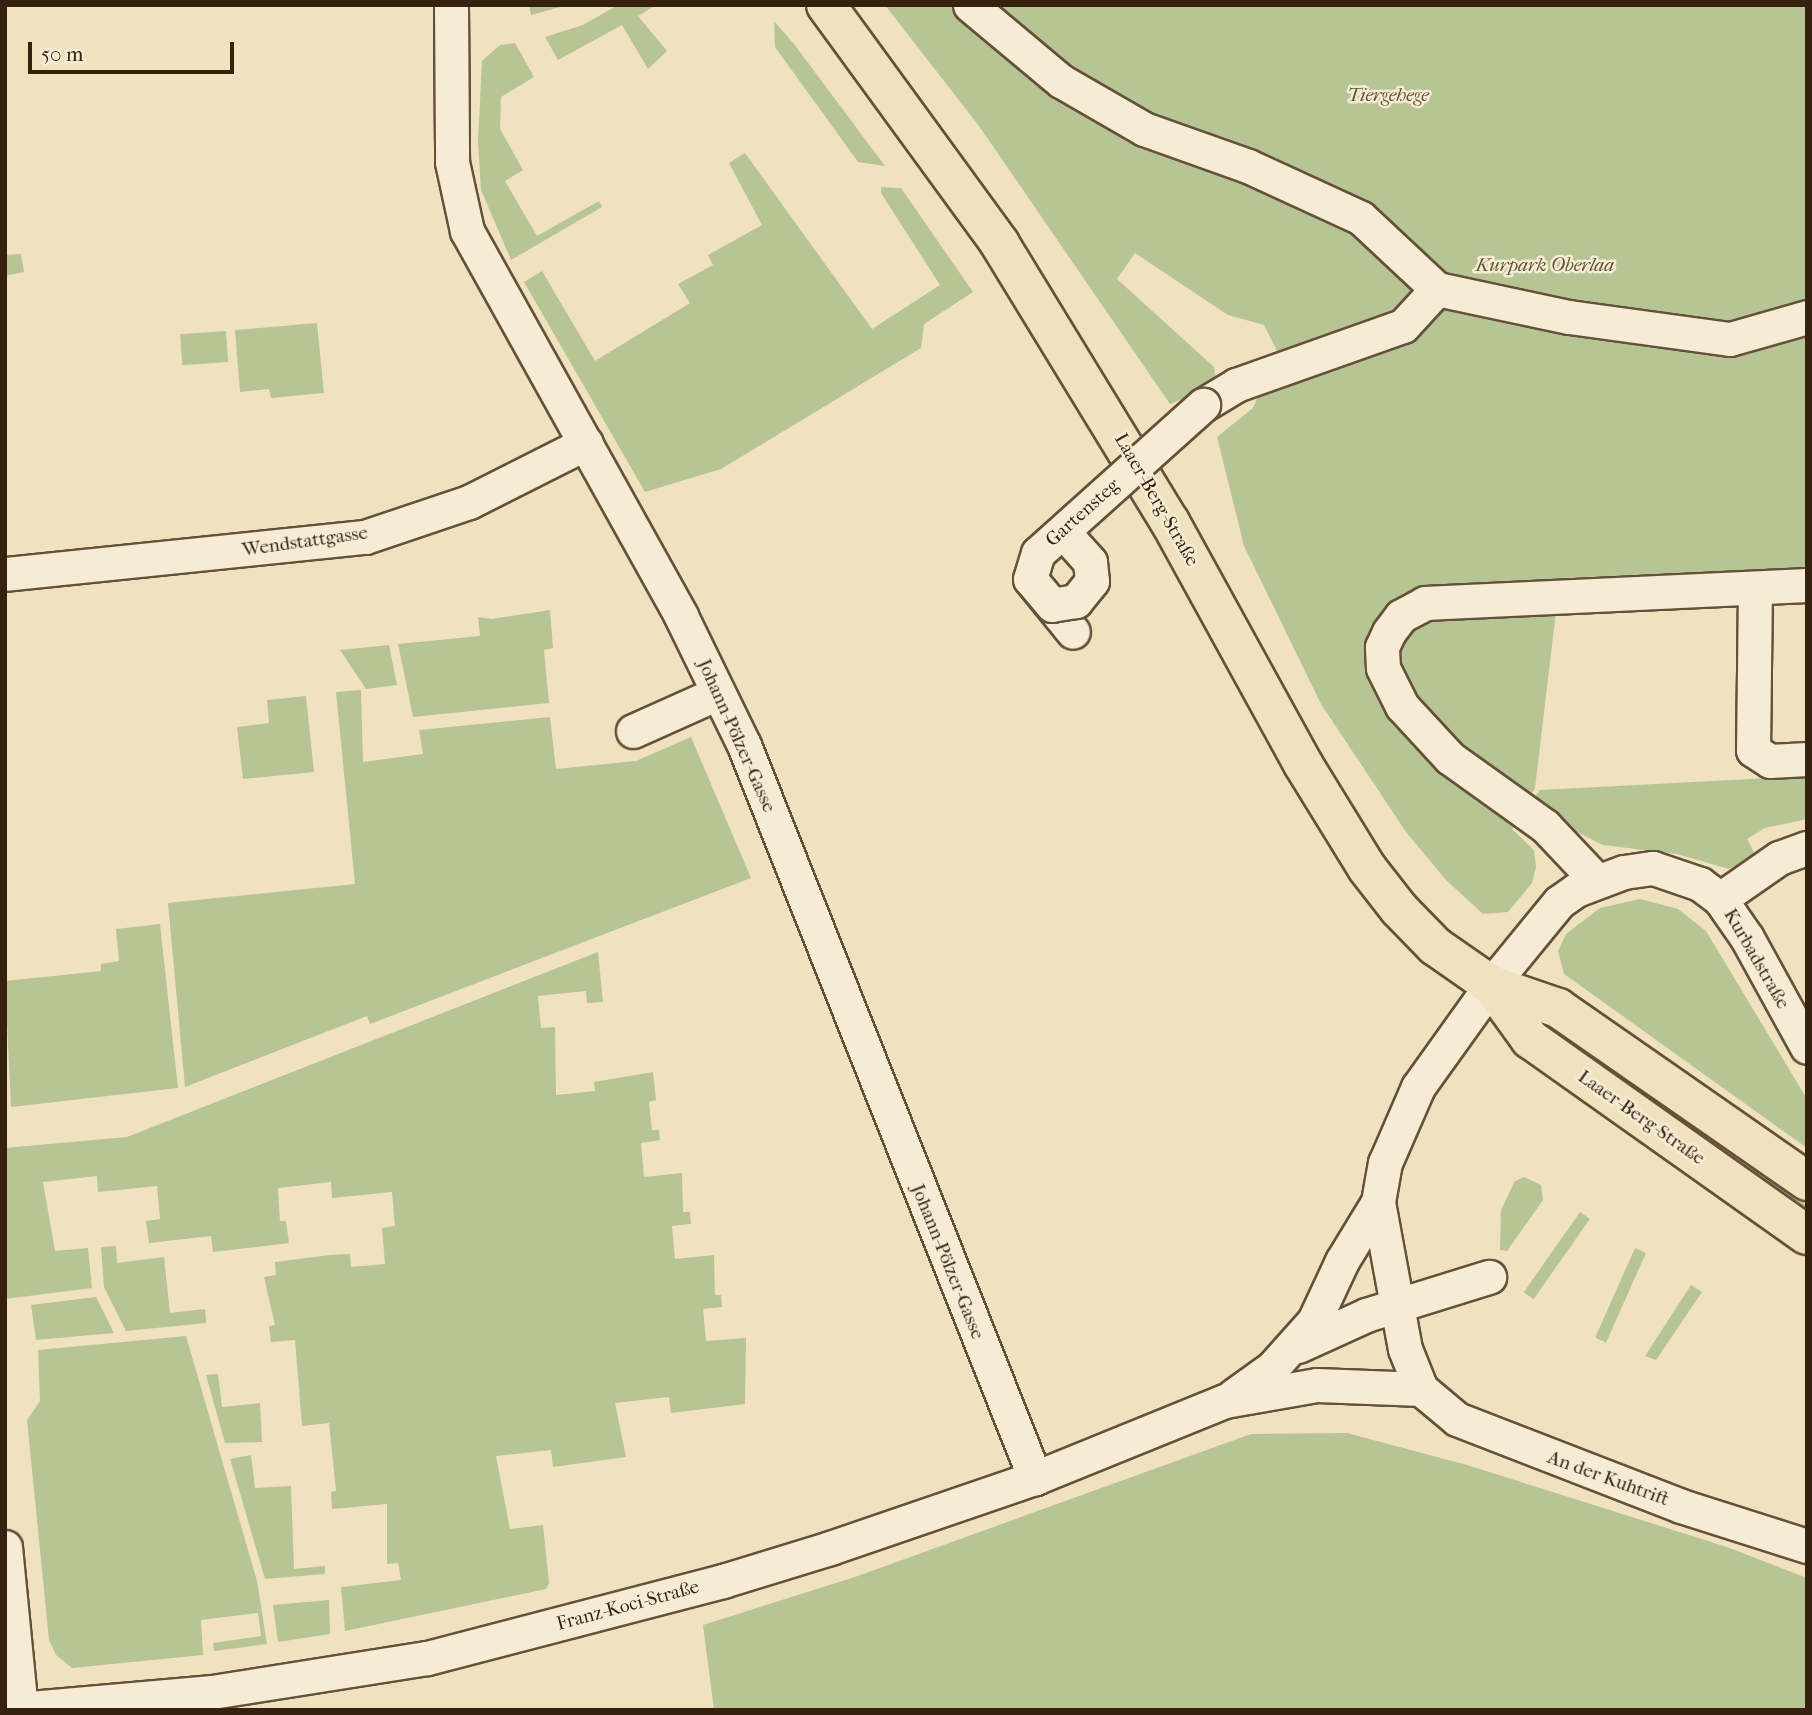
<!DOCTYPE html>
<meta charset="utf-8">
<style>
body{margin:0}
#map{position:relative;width:1812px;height:1715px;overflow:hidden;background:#f1e2bf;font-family:"IM FELL French Canon",serif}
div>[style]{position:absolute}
.green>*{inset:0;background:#b7c494;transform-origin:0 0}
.roads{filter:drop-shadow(2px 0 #65513a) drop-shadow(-2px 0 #65513a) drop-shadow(0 2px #65513a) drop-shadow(0 -2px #65513a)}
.minor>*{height:33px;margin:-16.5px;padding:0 16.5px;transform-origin:16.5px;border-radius:16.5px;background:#f6ecd5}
.major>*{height:38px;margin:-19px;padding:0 19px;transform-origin:19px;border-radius:19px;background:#f1e2bf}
.bridges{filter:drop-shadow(2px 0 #65513a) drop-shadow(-2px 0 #65513a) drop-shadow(0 2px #65513a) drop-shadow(0 -2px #65513a)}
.minor-bridge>*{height:33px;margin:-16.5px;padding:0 16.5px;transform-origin:16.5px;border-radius:16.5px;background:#f6ecd5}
span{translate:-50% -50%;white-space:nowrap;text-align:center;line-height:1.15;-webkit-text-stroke:5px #f6ecd5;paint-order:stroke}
.park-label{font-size:19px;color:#5d5236;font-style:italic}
.street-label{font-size:19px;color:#36210e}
.frame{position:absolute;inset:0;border:7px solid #36210e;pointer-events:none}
.scale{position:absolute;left:28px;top:42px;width:206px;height:32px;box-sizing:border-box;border:4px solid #36210e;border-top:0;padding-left:9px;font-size:21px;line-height:24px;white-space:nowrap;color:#36210e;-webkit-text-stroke:5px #f6ecd5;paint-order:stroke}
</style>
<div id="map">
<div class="green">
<i style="clip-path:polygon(529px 5px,568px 5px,531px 15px)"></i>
<i style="clip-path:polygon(618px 5px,656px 5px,638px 16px,667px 51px,648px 69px,622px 25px,558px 60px,545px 37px,583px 25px)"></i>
<i style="clip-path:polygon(885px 5px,1807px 5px,1807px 568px,1560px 578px,1535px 788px,1512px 829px,1534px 850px,1536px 867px,1532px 883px,1508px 912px,1483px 914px,1446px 880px,1406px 832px,1321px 704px,1244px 546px,1217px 437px,1253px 408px,1277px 351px,1264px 325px,1228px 315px,1135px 253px,1117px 279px,1214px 367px,1217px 385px,1170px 404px,979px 126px)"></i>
<i style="clip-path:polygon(774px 21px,794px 44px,885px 166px,858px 162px,775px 47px)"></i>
<i style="clip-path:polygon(515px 43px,534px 77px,501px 97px,500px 129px,523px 170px,505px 181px,537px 236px,599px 201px,602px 207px,511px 260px,481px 190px,478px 142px,482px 61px,500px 45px)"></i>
<i style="clip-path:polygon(745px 153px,872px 329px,940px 285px,881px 193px,881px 187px,901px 188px,973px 292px,924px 324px,921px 348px,721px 469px,645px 492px,524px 282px,542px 271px,595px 361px,690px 303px,678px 284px,713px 265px,708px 255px,762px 225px,729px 163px)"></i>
<i style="clip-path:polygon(21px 254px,24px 272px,5px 276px,5px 255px)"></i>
<i style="clip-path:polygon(317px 323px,324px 393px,271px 398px,269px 389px,240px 392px,235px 330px)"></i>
<i style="left:226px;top:331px;width:31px;height:46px;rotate:86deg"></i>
<i style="clip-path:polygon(550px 610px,553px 648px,544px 650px,549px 703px,413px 717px,398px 644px,480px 636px,478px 617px,492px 619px)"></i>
<i style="clip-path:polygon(389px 645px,397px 685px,366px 689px,340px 650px)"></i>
<i style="clip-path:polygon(361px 690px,363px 762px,423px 754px,419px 730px,550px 717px,556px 769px,636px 761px,691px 737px,751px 878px,370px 1024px,367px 1016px,185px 1087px,168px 903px,355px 884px,336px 692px)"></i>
<i style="clip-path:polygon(306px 696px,314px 772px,243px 779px,237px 727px,269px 723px,267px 700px)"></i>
<i style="clip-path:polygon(1807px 776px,1807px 819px,1765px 828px,1747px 839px,1756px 856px,1729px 869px,1677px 854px,1603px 845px,1573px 830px,1534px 798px,1540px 790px)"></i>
<i style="clip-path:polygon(1640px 899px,1678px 909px,1706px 931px,1807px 1099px,1807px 1148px,1564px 974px,1558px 951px,1566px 934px,1600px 908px)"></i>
<i style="clip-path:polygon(160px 924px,178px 1088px,11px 1107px,5px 981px,101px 971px,101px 964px,119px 961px,116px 929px)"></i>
<i style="clip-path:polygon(598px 952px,603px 1002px,587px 1003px,586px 991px,538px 996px,541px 1028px,555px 1027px,556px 1095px,595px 1091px,594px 1082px,653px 1072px,656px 1100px,649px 1102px,652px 1130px,659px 1130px,660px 1140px,641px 1143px,644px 1177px,682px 1173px,683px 1212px,690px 1212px,691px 1224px,672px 1226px,675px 1259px,714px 1255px,715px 1295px,721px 1295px,722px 1307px,703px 1309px,706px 1341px,746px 1338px,745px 1404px,671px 1413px,669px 1397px,615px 1403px,626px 1457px,553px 1467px,551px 1450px,496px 1456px,510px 1529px,543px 1525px,549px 1583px,546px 1589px,345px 1631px,341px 1587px,401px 1580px,398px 1563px,387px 1564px,387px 1504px,332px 1509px,331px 1492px,336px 1491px,329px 1423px,302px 1426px,295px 1340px,271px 1342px,269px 1326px,275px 1325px,264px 1277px,276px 1275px,275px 1262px,330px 1255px,350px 1254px,351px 1267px,385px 1264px,382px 1228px,395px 1226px,392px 1192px,332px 1198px,331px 1182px,278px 1188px,280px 1221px,286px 1221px,289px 1243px,213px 1252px,211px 1236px,149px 1243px,146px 1221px,160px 1219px,157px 1186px,98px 1192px,97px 1176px,43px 1182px,55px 1251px,88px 1248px,92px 1288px,5px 1299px,5px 1148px,127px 1137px)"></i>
<i style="clip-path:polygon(1756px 1173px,1807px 1205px,1807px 1218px,1751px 1178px)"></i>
<i style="clip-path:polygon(1524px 1177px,1541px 1185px,1543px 1200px,1507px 1251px,1500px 1250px,1501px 1210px,1515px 1181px)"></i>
<i style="left:1580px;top:1212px;width:12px;height:98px;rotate:35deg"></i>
<i style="clip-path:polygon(116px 1246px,117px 1263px,164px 1257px,170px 1313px,205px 1309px,206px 1323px,126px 1331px,104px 1287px,101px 1247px)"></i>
<i style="left:1635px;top:1248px;width:12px;height:98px;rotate:24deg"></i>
<i style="clip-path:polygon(1691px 1285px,1702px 1292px,1656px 1360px,1645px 1356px)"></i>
<i style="clip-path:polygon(96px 1297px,114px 1333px,36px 1340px,31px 1305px)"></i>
<i style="clip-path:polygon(186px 1336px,257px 1581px,267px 1644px,214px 1651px,213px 1643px,261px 1636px,258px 1613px,201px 1620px,203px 1655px,72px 1668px,56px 1655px,49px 1640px,27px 1420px,40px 1401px,38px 1350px)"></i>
<i style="clip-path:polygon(218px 1374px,222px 1407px,260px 1403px,262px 1442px,225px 1443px,206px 1375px)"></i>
<i style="clip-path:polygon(1347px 1433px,1467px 1465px,1727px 1547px,1807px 1578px,1807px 1710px,714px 1710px,703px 1625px,855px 1577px,1251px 1434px)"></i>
<i style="clip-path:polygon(251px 1455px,255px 1488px,291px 1486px,294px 1569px,325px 1566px,325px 1574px,265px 1579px,230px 1459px)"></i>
<i style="clip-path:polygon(329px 1600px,330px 1634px,278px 1642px,273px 1605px)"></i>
</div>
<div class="roads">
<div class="minor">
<i style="left:451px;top:5px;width:157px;rotate:89.6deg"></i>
<i style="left:452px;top:162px;width:71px;rotate:77.7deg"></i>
<i style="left:467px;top:231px;width:440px;rotate:60.9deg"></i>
<i style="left:681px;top:616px;width:144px;rotate:64deg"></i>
<i style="left:744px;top:745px;width:789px;rotate:68.35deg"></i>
<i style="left:970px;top:5px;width:119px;rotate:39.9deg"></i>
<i style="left:1061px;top:81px;width:96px;rotate:30deg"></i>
<i style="left:1144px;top:129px;width:110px;rotate:19.6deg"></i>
<i style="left:1248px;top:166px;width:124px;rotate:24.7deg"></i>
<i style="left:1361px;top:218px;width:104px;rotate:43.1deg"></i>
<i style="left:1437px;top:289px;width:135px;rotate:12deg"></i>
<i style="left:1569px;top:317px;width:162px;rotate:7.8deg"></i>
<i style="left:1730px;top:339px;width:80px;rotate:-15.9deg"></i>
<i style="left:1203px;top:405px;width:39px;rotate:-31deg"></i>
<i style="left:1236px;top:385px;width:177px;rotate:-19.5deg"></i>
<i style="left:1403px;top:326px;width:50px;rotate:-47.4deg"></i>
<i style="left:5px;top:574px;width:362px;rotate:-5.9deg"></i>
<i style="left:365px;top:537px;width:110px;rotate:-18.6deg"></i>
<i style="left:469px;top:502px;width:131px;rotate:-26.8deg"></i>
<i style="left:1035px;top:585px;width:60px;rotate:51deg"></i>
<i style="left:1755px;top:588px;width:162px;rotate:90.7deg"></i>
<i style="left:1753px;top:750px;width:20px;rotate:33deg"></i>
<i style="left:1770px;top:761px;width:37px;rotate:-3deg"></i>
<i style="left:633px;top:731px;width:93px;rotate:-24.1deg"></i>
<i style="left:1597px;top:881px;width:76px;rotate:-133.4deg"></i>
<i style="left:1545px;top:826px;width:117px;rotate:-144.4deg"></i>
<i style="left:1450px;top:758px;width:71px;rotate:-132.7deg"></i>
<i style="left:1402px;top:706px;width:42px;rotate:-116.6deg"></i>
<i style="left:1383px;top:668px;width:21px;rotate:-93deg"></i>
<i style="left:1382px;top:647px;width:17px;rotate:-65deg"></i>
<i style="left:1389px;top:632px;width:20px;rotate:-53deg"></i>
<i style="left:1401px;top:616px;width:27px;rotate:-28deg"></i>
<i style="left:1425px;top:603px;width:382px;rotate:-2.7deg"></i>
<i style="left:1720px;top:899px;width:72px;rotate:-34.8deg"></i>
<i style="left:1779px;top:858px;width:30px;rotate:-20deg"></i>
<i style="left:1378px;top:1202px;width:149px;rotate:79.6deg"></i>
<i style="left:1405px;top:1349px;width:43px;rotate:68.2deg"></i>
<i style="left:1421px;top:1389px;width:47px;rotate:39.8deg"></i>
<i style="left:1457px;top:1419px;width:240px;rotate:21.2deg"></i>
<i style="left:1681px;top:1506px;width:132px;rotate:17.6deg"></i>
<i style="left:1298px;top:1346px;width:75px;rotate:-24.5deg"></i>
<i style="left:1366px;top:1315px;width:129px;rotate:-17.2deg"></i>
<i style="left:1233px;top:1396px;width:48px;rotate:-35.7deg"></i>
<i style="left:1272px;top:1368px;width:63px;rotate:-48.2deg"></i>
<i style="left:1314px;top:1321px;width:66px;rotate:-65deg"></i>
<i style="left:1342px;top:1261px;width:69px;rotate:-58.6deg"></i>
<i style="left:1378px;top:1202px;width:40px;rotate:-80deg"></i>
<i style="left:1385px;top:1163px;width:83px;rotate:-66.5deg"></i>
<i style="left:1418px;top:1087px;width:125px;rotate:-54.4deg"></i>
<i style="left:1491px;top:985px;width:107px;rotate:-50.7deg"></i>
<i style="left:1559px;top:902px;width:21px;rotate:-35deg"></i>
<i style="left:1576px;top:890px;width:51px;rotate:-20.6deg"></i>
<i style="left:1624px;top:872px;width:29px;rotate:-8deg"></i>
<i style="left:1653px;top:868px;width:50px;rotate:18.8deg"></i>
<i style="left:1700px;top:884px;width:25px;rotate:37deg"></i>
<i style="left:1720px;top:899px;width:47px;rotate:55.3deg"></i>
<i style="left:1747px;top:938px;width:124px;rotate:61.2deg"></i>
<i style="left:5px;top:1547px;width:164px;rotate:84.4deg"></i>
<i style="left:7px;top:1710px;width:206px;rotate:-5deg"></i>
<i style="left:212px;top:1692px;width:218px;rotate:-9deg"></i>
<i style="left:427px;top:1658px;width:306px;rotate:-14.6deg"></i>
<i style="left:723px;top:1581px;width:112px;rotate:-17.1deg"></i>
<i style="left:830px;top:1548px;width:217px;rotate:-18.9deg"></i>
<i style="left:1035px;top:1478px;width:205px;rotate:-22.1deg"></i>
<i style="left:1225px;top:1401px;width:93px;rotate:-9.9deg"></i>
<i style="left:1317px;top:1385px;width:104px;rotate:2.2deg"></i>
</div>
<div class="major">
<i style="left:826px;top:5px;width:296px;rotate:53.9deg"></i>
<i style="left:1000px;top:244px;width:326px;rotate:58.6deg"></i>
<i style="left:1170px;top:522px;width:276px;rotate:61.2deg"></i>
<i style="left:1303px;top:764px;width:122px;rotate:58.4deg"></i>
<i style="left:1367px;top:868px;width:52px;rotate:52deg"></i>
<i style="left:1399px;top:909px;width:52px;rotate:45.8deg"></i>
<i style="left:1435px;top:946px;width:68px;rotate:34.9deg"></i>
<i style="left:1491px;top:985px;width:71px;rotate:18.9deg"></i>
<i style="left:1558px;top:1008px;width:303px;rotate:34.8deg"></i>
<i style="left:1491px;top:985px;width:67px;rotate:54.2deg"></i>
<i style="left:1530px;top:1039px;width:339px;rotate:35.3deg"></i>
</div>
</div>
<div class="bridges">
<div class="minor-bridge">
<i style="left:1074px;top:544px;width:24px;rotate:48deg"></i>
<i style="left:1090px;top:562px;width:19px;rotate:84deg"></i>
<i style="left:1092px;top:581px;width:26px;rotate:129deg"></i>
<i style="left:1076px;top:601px;width:24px;rotate:171deg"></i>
<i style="left:1052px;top:605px;width:34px;rotate:-130deg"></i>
<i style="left:1030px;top:579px;width:27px;rotate:-73deg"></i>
<i style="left:1038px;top:553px;width:222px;rotate:-41.9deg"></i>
</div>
</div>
<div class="park-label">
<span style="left:1388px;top:96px">Tiergehege</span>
<span style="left:1545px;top:266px">Kurpark Oberlaa</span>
</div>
<div class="street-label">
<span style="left:1156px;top:500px;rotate:60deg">Laaer-Berg-Straße</span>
<span style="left:1083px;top:513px;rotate:-42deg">Gartensteg</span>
<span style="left:305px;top:542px;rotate:-8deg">Wendstattgasse</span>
<span style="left:736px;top:736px;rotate:66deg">Johann-Pölzer-Gasse</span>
<span style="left:1756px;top:959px;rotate:60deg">Kurbadstraße</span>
<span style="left:1641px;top:1118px;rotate:35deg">Laaer-Berg-Straße</span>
<span style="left:947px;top:1262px;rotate:68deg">Johann-Pölzer-Gasse</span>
<span style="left:1608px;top:1479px;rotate:20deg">An der Kuhtrift</span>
<span style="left:628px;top:1606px;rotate:-15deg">Franz-Koci-Straße</span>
</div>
<div class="frame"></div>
<div class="scale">50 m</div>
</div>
